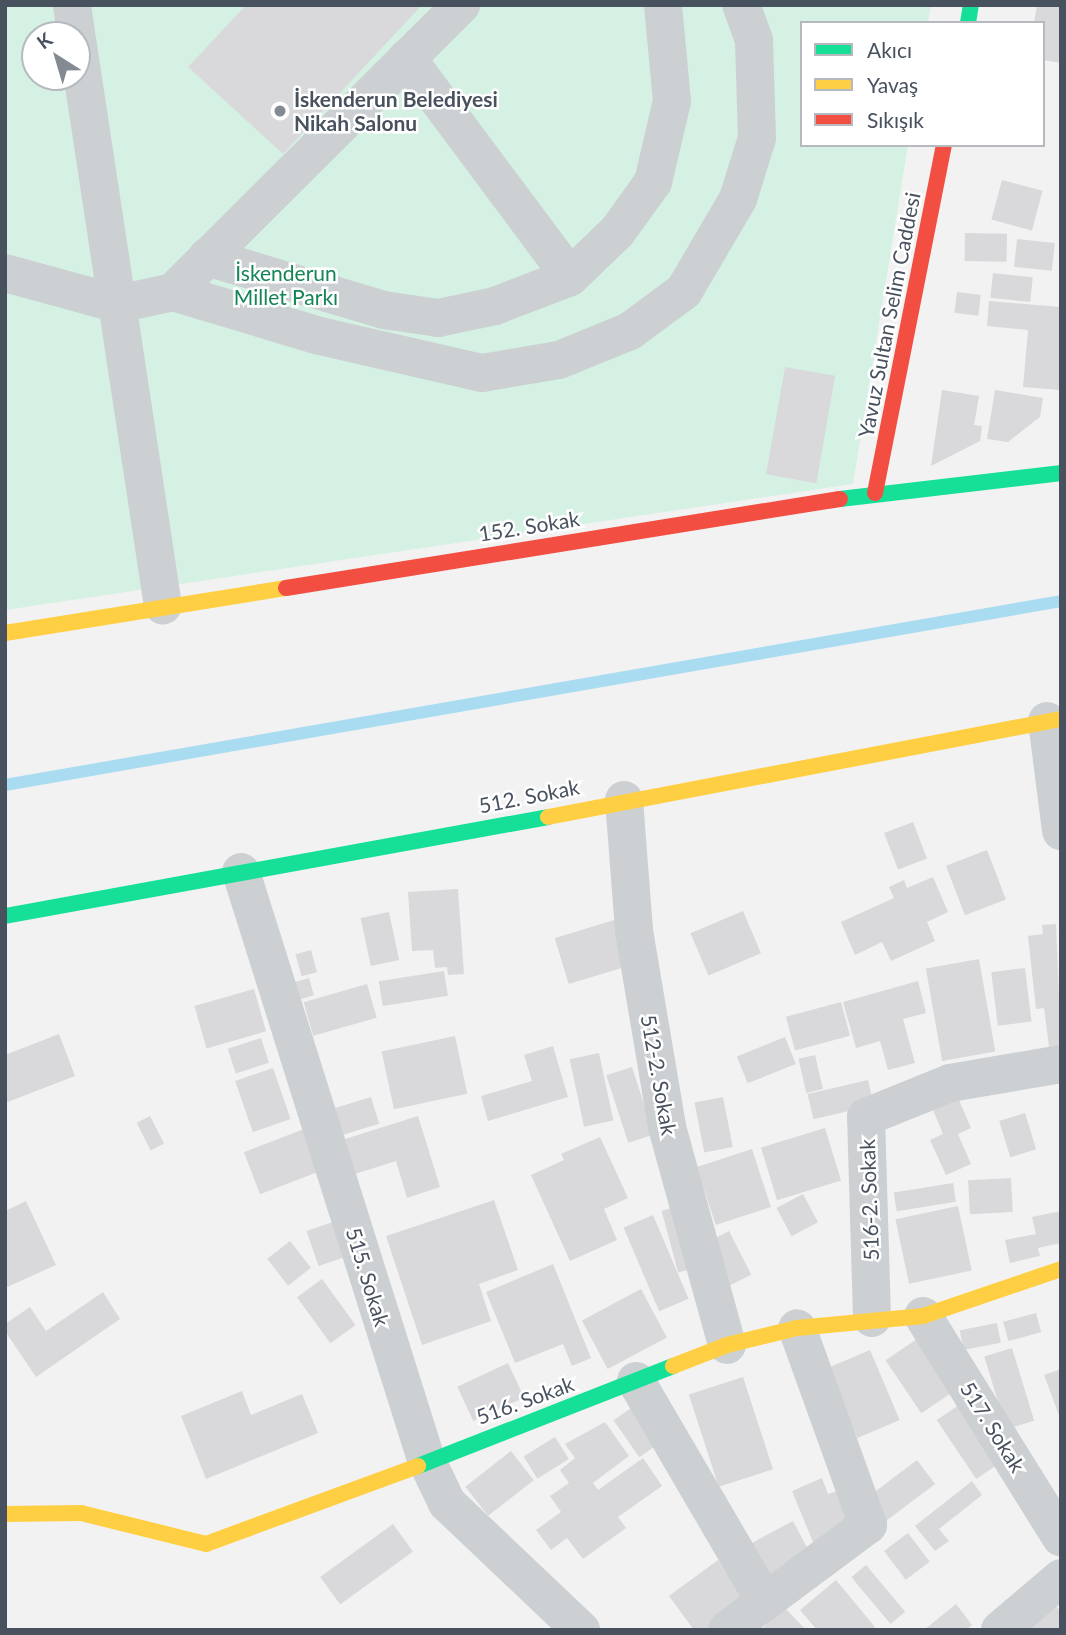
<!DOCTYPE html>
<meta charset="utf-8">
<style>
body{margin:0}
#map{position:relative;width:1066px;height:1635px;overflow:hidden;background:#f2f2f2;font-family:Lato,sans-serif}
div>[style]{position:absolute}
.green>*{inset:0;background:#d5f1e3}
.stream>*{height:12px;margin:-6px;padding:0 6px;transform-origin:6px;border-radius:6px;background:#a9dcf1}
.building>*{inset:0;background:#d9d9db;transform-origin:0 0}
.street>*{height:38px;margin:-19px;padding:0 19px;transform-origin:19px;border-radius:19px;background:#cdd0d3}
.fast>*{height:16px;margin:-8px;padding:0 8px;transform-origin:8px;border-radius:8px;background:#16e098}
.slow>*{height:16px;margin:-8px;padding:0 8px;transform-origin:8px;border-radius:8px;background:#ffcf43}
.jam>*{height:16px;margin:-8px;padding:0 8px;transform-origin:8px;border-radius:8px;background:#f24e42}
.dots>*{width:19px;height:19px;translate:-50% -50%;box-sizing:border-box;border:4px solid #fff;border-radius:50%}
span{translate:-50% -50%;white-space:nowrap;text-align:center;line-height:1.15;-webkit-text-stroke:5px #fff;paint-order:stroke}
.poi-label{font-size:21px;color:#48525f;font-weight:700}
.left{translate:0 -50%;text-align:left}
.park-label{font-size:21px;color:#148555}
.street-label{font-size:21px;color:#48525f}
.frame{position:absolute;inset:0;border:7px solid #48525f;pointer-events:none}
.legend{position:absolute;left:800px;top:21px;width:245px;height:126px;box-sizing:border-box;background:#fff;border:2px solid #b6babf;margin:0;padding:9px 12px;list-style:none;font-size:21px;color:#48525f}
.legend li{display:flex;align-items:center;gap:14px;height:35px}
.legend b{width:35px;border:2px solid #b6babf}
.north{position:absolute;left:21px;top:21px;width:70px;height:70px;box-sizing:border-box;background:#fff;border:2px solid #b6babf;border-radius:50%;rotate:323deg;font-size:19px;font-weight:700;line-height:28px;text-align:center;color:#48525f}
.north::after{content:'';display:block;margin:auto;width:24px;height:32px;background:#848a92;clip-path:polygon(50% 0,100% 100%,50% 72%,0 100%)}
</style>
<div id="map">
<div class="green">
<i style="clip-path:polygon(evenodd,5px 5px,931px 5px,928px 23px,802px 23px,802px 145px,908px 145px,853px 484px,5px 610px,5px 5px,35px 35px,77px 35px,77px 77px,35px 77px,35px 35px)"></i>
</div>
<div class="stream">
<i style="left:5px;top:785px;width:1072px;rotate:-9.88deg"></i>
</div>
<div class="building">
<i style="clip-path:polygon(246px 5px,422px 5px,283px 154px,188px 67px)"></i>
<i style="clip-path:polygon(1037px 5px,1061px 5px,1061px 63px,1043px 60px,1043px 23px,1034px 23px)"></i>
<i style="left:1002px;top:180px;width:42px;height:41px;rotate:15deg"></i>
<i style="left:965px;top:233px;width:42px;height:28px;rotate:1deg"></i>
<i style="left:1017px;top:239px;width:38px;height:28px;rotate:6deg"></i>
<i style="left:993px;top:273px;width:40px;height:25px;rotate:6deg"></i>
<i style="left:957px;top:292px;width:24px;height:21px;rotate:7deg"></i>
<i style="clip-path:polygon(989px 301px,1061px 307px,1061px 390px,1023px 387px,1028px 330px,987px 326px)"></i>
<i style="left:785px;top:367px;width:51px;height:109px;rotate:10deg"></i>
<i style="clip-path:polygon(942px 390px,979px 396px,974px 425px,982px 426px,980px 441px,931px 466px)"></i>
<i style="clip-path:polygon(995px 390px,1043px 398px,1040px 417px,1008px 442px,987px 439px)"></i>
<i style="left:913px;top:822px;width:39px;height:31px;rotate:69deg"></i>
<i style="left:987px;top:850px;width:53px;height:44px;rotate:69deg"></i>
<i style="clip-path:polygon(933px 877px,948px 912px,927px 922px,935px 941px,891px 961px,882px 942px,855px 955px,841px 922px,894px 898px,889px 887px,904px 880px,907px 888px)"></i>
<i style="clip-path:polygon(458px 889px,464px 974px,448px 975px,447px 967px,435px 968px,433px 950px,412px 951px,408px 892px)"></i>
<i style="left:743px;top:911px;width:46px;height:57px;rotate:67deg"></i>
<i style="left:389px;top:912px;width:49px;height:29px;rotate:78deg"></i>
<i style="left:614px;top:920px;width:48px;height:62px;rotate:73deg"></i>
<i style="clip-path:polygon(1056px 924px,1061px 1046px,1049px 1047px,1044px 1008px,1036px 1009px,1028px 936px,1043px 934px,1042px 925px)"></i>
<i style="left:311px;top:950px;width:23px;height:16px;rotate:75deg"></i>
<i style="left:979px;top:959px;width:94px;height:54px;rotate:80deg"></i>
<i style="left:1025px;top:968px;width:54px;height:34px;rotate:83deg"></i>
<i style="left:444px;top:971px;width:25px;height:66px;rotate:81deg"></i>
<i style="left:309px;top:978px;width:18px;height:15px;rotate:74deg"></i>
<i style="clip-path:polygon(918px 981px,926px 1013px,903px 1019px,915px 1063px,888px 1070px,880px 1041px,856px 1048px,843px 1002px)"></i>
<i style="left:367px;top:984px;width:35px;height:66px;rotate:74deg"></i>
<i style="left:254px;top:989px;width:44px;height:62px;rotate:74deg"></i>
<i style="left:841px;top:1002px;width:35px;height:57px;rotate:75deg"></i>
<i style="clip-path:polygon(59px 1034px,75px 1076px,5px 1103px,5px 1055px)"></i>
<i style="left:455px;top:1036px;width:59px;height:75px;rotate:78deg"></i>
<i style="left:785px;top:1037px;width:29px;height:52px;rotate:68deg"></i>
<i style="left:261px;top:1038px;width:26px;height:35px;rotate:72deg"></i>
<i style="clip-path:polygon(553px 1046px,568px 1097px,488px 1121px,481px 1096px,532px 1081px,524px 1055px)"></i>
<i style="left:599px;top:1053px;width:69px;height:30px;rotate:78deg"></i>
<i style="left:815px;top:1055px;width:35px;height:17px;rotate:77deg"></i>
<i style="left:632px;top:1067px;width:71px;height:27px;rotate:72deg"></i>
<i style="left:273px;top:1068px;width:54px;height:40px;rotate:71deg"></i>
<i style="left:868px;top:1080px;width:26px;height:62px;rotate:77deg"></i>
<i style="clip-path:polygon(956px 1093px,971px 1128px,958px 1134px,971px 1164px,946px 1175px,930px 1140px,943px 1134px,931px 1105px)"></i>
<i style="left:371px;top:1097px;width:28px;height:40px;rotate:73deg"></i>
<i style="left:723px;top:1097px;width:51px;height:29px;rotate:79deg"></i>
<i style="left:1025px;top:1113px;width:38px;height:27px;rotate:73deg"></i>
<i style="left:150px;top:1116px;width:31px;height:15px;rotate:63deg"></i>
<i style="clip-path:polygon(418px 1116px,440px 1187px,407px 1198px,396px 1161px,355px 1174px,345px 1139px)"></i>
<i style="left:312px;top:1126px;width:45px;height:73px;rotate:69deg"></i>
<i style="left:825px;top:1128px;width:55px;height:67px;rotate:73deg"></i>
<i style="clip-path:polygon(600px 1137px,628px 1198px,604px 1209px,617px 1240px,570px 1261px,531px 1175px,564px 1160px,561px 1154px)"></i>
<i style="left:752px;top:1149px;width:61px;height:58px;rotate:72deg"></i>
<i style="left:1011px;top:1178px;width:34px;height:43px;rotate:87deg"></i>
<i style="left:953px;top:1183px;width:19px;height:60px;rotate:81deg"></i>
<i style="left:803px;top:1194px;width:32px;height:30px;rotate:62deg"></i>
<i style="clip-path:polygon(494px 1200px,518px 1270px,479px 1284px,491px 1321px,422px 1345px,386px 1236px)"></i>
<i style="clip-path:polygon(26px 1201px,56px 1265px,5px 1288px,5px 1211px)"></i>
<i style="left:679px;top:1206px;width:64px;height:18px;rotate:75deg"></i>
<i style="left:958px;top:1206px;width:66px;height:64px;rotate:78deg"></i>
<i style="clip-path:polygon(1061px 1211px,1061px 1243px,1038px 1248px,1040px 1256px,1010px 1263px,1005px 1240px,1036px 1234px,1032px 1217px)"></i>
<i style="left:653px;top:1215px;width:91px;height:32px;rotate:67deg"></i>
<i style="left:333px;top:1222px;width:37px;height:28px;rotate:71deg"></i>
<i style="left:729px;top:1231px;width:49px;height:24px;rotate:63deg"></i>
<i style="left:290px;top:1241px;width:34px;height:29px;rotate:52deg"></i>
<i style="clip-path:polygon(553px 1264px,591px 1358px,572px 1366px,563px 1344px,515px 1363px,486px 1292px)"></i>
<i style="left:322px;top:1279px;width:57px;height:31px;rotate:54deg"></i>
<i style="left:641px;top:1289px;width:55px;height:67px;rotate:62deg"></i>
<i style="clip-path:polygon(103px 1292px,120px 1319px,36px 1377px,5px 1331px,5px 1324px,30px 1307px,46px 1331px)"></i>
<i style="left:1036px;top:1313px;width:20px;height:34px;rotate:75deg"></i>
<i style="left:997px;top:1323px;width:20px;height:38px;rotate:79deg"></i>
<i style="left:917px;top:1339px;width:64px;height:38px;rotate:56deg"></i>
<i style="left:1012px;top:1348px;width:76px;height:29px;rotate:73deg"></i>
<i style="left:870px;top:1350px;width:76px;height:46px;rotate:67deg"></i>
<i style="left:508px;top:1363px;width:38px;height:56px;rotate:65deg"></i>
<i style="clip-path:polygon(1061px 1369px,1061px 1418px,1060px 1418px,1044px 1375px)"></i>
<i style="left:743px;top:1377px;width:97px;height:57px;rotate:72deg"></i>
<i style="clip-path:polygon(242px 1391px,251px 1415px,302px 1394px,318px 1433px,206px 1479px,181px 1416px)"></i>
<i style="left:959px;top:1405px;width:71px;height:27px;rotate:56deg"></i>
<i style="left:634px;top:1406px;width:45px;height:25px;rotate:55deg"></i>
<i style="clip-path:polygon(605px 1422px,629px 1456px,593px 1483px,598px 1490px,643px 1458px,662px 1486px,618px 1517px,626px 1528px,583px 1559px,567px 1538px,551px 1550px,536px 1530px,561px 1512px,550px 1496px,569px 1483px,560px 1470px,575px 1458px,565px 1444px)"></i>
<i style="left:555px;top:1437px;width:26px;height:37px;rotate:58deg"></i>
<i style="left:511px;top:1451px;width:37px;height:58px;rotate:52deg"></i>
<i style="left:917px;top:1460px;width:30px;height:61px;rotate:53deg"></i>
<i style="clip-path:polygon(822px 1478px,828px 1494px,840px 1490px,852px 1521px,817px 1552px,792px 1491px)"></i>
<i style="clip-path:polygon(972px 1481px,982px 1495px,939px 1529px,949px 1541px,935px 1551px,915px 1526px)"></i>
<i style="left:793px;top:1521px;width:40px;height:55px;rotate:62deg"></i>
<i style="left:393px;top:1524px;width:34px;height:90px;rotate:54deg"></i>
<i style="left:908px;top:1533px;width:36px;height:30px;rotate:53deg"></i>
<i style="clip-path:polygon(718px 1560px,750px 1604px,714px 1630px,694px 1630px,669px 1596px)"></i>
<i style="left:866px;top:1565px;width:61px;height:19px;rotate:50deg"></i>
<i style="clip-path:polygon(836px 1580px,875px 1627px,872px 1630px,817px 1630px,800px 1610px)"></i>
<i style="clip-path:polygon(1053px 1603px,1061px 1612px,1061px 1630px,1019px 1630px)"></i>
<i style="clip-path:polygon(956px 1604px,972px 1625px,966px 1630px,924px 1630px)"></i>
<i style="clip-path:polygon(784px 1607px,806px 1630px,761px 1630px)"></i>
</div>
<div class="street">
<i style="left:72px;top:5px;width:30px;rotate:82deg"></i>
<i style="left:77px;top:39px;width:573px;rotate:81.38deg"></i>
<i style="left:407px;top:58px;width:273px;rotate:53.3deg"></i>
<i style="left:207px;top:257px;width:185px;rotate:16.7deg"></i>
<i style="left:384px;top:310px;width:55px;rotate:8.4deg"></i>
<i style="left:438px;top:318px;width:58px;rotate:-11.9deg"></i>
<i style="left:495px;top:306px;width:80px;rotate:-21.1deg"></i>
<i style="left:570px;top:277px;width:65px;rotate:-43.8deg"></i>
<i style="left:617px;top:232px;width:62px;rotate:-54.2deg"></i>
<i style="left:653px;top:182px;width:83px;rotate:-76.8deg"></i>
<i style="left:672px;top:101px;width:96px;rotate:-95.4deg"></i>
<i style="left:5px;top:273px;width:117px;rotate:15.3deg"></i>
<i style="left:118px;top:304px;width:56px;rotate:-12.3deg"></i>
<i style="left:173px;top:292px;width:407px;rotate:-44.9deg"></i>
<i style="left:173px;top:292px;width:153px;rotate:16.7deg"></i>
<i style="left:320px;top:336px;width:166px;rotate:12.9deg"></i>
<i style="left:482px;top:373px;width:78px;rotate:-9.6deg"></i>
<i style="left:559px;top:360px;width:77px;rotate:-22.2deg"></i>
<i style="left:630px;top:331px;width:67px;rotate:-36.5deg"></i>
<i style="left:684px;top:291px;width:107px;rotate:-59.6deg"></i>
<i style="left:738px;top:199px;width:64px;rotate:-72.7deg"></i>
<i style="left:757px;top:138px;width:98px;rotate:-91.8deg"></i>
<i style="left:754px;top:40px;width:37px;rotate:-110deg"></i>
<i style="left:1047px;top:721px;width:111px;rotate:82.7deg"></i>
<i style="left:624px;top:800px;width:131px;rotate:85.6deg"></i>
<i style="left:634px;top:931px;width:199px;rotate:80.4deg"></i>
<i style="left:667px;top:1127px;width:226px;rotate:74.6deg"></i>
<i style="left:241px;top:872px;width:615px;rotate:72.51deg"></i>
<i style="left:426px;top:1459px;width:49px;rotate:64.5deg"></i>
<i style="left:447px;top:1503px;width:185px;rotate:43.5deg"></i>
<i style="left:923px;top:1316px;width:261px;rotate:58.1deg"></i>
<i style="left:872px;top:1318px;width:201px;rotate:-91.7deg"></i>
<i style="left:866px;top:1117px;width:91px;rotate:-22deg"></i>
<i style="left:950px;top:1083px;width:113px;rotate:-9.7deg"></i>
<i style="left:636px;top:1381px;width:256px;rotate:59.7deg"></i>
<i style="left:727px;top:1630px;width:176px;rotate:-36.7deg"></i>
<i style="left:868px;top:1525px;width:209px;rotate:-109.8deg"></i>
<i style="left:1000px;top:1630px;width:80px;rotate:-40.4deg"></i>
</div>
<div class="fast">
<i style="left:968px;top:23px;width:18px;rotate:-81deg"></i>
<i style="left:840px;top:499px;width:223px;rotate:-6.7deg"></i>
<i style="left:5px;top:916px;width:552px;rotate:-10.33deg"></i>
<i style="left:418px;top:1466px;width:274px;rotate:-21.4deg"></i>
</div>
<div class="slow">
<i style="left:5px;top:633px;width:285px;rotate:-9.1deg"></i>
<i style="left:548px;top:817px;width:522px;rotate:-10.82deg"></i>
<i style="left:673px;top:1366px;width:58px;rotate:-21.3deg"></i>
<i style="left:727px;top:1345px;width:72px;rotate:-13.7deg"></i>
<i style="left:797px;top:1328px;width:127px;rotate:-5.4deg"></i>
<i style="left:923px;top:1316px;width:146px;rotate:-18.8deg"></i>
<i style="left:5px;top:1514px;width:76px;rotate:-0.8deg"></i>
<i style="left:81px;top:1513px;width:129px;rotate:13.9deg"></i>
<i style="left:206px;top:1544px;width:226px;rotate:-20.2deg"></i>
</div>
<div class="jam">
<i style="left:875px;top:493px;width:355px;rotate:-78.8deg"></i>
<i style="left:286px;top:588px;width:561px;rotate:-9.13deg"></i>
</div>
<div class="dots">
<i style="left:280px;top:111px;background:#848a92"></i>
</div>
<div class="poi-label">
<span class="left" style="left:294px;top:111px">İskenderun Belediyesi<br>Nikah Salonu</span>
</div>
<div class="park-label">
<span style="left:286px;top:285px">İskenderun<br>Millet Parkı</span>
</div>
<div class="street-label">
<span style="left:889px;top:315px;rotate:-79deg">Yavuz Sultan Selim Caddesi</span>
<span style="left:529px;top:526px;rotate:-9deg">152. Sokak</span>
<span style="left:529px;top:796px;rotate:-11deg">512. Sokak</span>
<span style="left:659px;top:1075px;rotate:80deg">512-2. Sokak</span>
<span style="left:869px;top:1200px;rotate:-92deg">516-2. Sokak</span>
<span style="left:368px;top:1277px;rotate:73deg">515. Sokak</span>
<span style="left:525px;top:1400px;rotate:-20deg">516. Sokak</span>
<span style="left:993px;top:1427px;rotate:58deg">517. Sokak</span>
</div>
<div class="frame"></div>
<ul class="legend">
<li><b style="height:9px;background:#16e098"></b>Akıcı</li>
<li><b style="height:9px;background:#ffcf43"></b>Yavaş</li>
<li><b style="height:9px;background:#f24e42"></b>Sıkışık</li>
</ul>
<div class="north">K</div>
</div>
